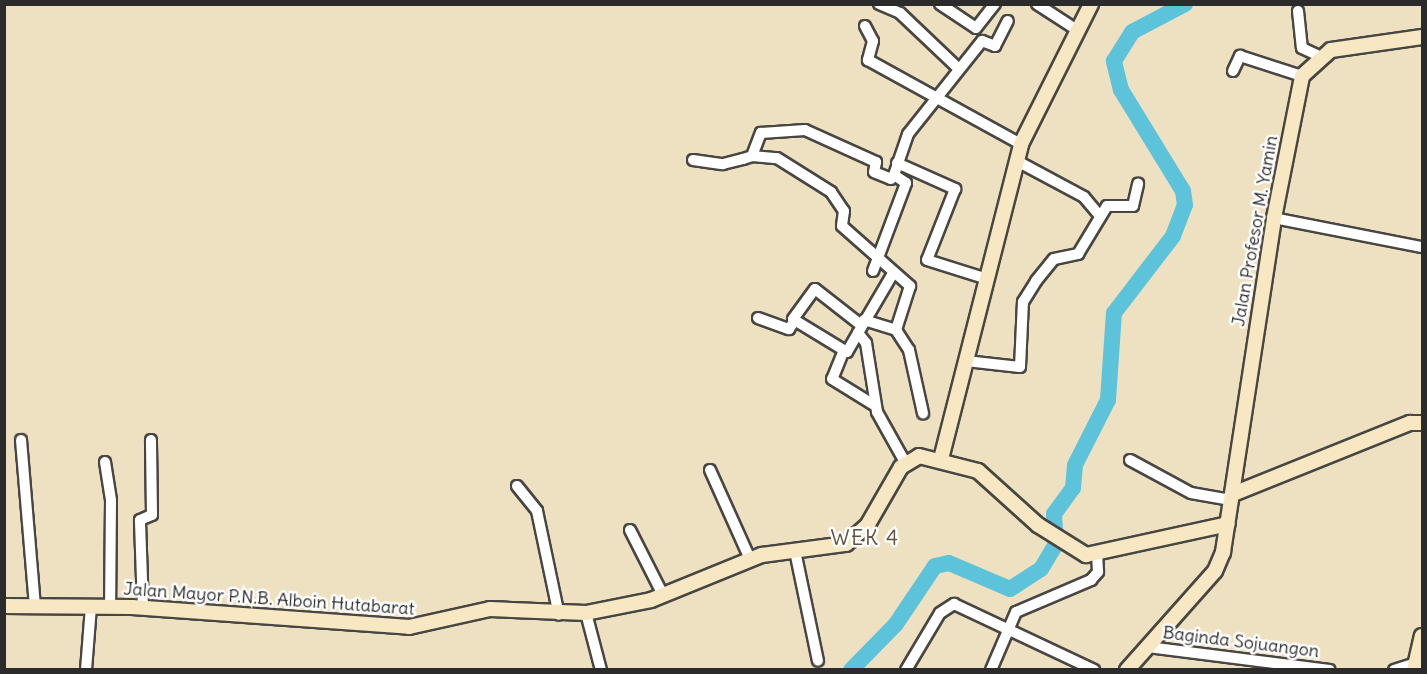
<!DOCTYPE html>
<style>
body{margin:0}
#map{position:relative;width:1427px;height:674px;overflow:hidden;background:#eee1c2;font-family:Delius,sans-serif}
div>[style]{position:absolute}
.river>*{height:16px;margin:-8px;padding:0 8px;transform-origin:8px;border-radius:8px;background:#5dc3db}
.roads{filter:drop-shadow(2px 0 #484642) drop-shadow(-2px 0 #484642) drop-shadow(0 2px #484642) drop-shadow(0 -2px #484642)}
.street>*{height:10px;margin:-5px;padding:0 5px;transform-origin:5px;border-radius:5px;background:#fff}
.secondary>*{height:14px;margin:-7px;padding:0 7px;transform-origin:7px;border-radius:7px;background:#f7e8c3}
span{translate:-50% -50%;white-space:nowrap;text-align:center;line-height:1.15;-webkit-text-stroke:5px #fff;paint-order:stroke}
.street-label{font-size:18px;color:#2b2b2b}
.quarter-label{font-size:21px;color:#645241;letter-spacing:1.5px}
.frame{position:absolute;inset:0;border:6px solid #2b2b2b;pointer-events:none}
</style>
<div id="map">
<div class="river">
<i style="left:851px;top:670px;width:64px;rotate:-45.6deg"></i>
<i style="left:896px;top:624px;width:70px;rotate:-56.1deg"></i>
<i style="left:935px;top:566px;width:14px;rotate:-12deg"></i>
<i style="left:949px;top:563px;width:66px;rotate:23.1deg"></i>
<i style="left:1010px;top:589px;width:37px;rotate:-33deg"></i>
<i style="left:1041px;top:569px;width:29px;rotate:-59deg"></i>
<i style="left:1056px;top:544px;width:30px;rotate:-94deg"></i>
<i style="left:1054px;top:514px;width:32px;rotate:-54deg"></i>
<i style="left:1073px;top:488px;width:23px;rotate:-85deg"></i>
<i style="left:1075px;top:465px;width:73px;rotate:-63.1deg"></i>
<i style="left:1108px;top:400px;width:87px;rotate:-86.1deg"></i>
<i style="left:1114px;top:313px;width:97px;rotate:-52.5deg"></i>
<i style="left:1173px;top:236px;width:33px;rotate:-69deg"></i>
<i style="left:1185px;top:205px;width:14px;rotate:-98deg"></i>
<i style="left:1183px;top:191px;width:119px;rotate:-121.5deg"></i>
<i style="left:1121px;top:90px;width:30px;rotate:-104deg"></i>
<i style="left:1114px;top:61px;width:34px;rotate:-58deg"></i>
<i style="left:1132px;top:32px;width:60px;rotate:-27.8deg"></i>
</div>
<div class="roads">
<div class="street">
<i style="left:879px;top:4px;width:23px;rotate:23deg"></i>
<i style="left:900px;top:13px;width:80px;rotate:43.5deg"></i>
<i style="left:940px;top:4px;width:43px;rotate:33.7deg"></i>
<i style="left:976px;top:28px;width:31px;rotate:-52deg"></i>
<i style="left:1037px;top:4px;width:48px;rotate:33deg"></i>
<i style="left:1298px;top:11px;width:37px;rotate:84deg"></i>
<i style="left:1302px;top:48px;width:19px;rotate:25deg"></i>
<i style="left:865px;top:26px;width:17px;rotate:62deg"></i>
<i style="left:873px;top:41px;width:20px;rotate:105deg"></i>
<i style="left:868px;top:60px;width:175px;rotate:28.8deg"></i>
<i style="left:1233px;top:71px;width:17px;rotate:-65deg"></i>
<i style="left:1240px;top:56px;width:65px;rotate:17.9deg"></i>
<i style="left:752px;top:156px;width:25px;rotate:5deg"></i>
<i style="left:777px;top:158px;width:64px;rotate:32.2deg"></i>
<i style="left:831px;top:192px;width:23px;rotate:56deg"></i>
<i style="left:844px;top:211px;width:15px;rotate:98deg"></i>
<i style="left:842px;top:226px;width:91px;rotate:41.4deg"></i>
<i style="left:910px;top:286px;width:46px;rotate:107.7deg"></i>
<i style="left:896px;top:330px;width:24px;rotate:57deg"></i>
<i style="left:909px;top:350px;width:65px;rotate:77.5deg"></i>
<i style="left:693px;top:160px;width:30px;rotate:8deg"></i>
<i style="left:723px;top:164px;width:21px;rotate:-14deg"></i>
<i style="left:743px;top:159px;width:9px;rotate:-18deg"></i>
<i style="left:752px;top:156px;width:25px;rotate:-69deg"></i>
<i style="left:761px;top:133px;width:44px;rotate:-3.9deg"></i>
<i style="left:805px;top:130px;width:78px;rotate:24.3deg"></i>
<i style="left:876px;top:162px;width:10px;rotate:101deg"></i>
<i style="left:874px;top:172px;width:18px;rotate:22deg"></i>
<i style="left:891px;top:179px;width:5px;rotate:-53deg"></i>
<i style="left:1017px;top:161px;width:76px;rotate:28.2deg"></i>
<i style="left:1084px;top:197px;width:25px;rotate:50deg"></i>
<i style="left:897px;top:163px;width:64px;rotate:24.1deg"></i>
<i style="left:955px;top:189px;width:76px;rotate:111.5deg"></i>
<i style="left:927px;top:260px;width:60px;rotate:17.5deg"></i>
<i style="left:1274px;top:218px;width:151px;rotate:11.1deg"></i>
<i style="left:873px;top:271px;width:94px;rotate:-69.4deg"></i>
<i style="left:906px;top:183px;width:14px;rotate:-146deg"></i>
<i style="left:894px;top:175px;width:43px;rotate:-71.1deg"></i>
<i style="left:908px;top:134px;width:119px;rotate:-51.5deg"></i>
<i style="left:982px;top:41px;width:14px;rotate:21deg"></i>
<i style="left:995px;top:46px;width:28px;rotate:-63deg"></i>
<i style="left:892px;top:275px;width:67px;rotate:120.4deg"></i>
<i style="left:858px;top:333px;width:13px;rotate:51deg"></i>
<i style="left:866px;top:343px;width:70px;rotate:80.9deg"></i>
<i style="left:877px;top:412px;width:57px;rotate:60.8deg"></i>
<i style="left:758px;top:318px;width:33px;rotate:20deg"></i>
<i style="left:789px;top:329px;width:7px;rotate:-56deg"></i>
<i style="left:864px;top:320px;width:34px;rotate:17deg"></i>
<i style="left:858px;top:333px;width:22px;rotate:120deg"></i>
<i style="left:847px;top:352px;width:63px;rotate:-148.6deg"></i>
<i style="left:793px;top:319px;width:37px;rotate:-54deg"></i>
<i style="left:815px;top:289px;width:58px;rotate:38deg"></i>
<i style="left:844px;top:350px;width:31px;rotate:112deg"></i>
<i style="left:832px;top:379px;width:49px;rotate:31.8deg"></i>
<i style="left:966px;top:361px;width:54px;rotate:6.3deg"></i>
<i style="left:1020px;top:367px;width:65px;rotate:-87.4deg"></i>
<i style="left:1023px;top:302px;width:25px;rotate:-58deg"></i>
<i style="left:1036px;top:281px;width:28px;rotate:-51deg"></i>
<i style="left:1054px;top:259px;width:25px;rotate:-12deg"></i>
<i style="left:1078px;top:254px;width:56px;rotate:-58.9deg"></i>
<i style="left:1107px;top:206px;width:26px"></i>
<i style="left:1133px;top:206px;width:23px;rotate:-77deg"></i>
<i style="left:21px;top:440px;width:168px;rotate:85.2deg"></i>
<i style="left:1130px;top:460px;width:69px;rotate:28.4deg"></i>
<i style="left:1191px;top:493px;width:36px;rotate:10deg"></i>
<i style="left:1226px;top:499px;width:9px;rotate:-36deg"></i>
<i style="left:105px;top:462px;width:39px;rotate:81deg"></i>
<i style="left:111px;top:501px;width:106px;rotate:90.5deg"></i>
<i style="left:710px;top:470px;width:98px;rotate:65.8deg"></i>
<i style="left:517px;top:486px;width:32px;rotate:51deg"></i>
<i style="left:537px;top:511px;width:106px;rotate:78.1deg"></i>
<i style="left:630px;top:530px;width:73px;rotate:63.1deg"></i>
<i style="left:795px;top:551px;width:112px;rotate:78.2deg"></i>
<i style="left:143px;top:608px;width:88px;rotate:-92deg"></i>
<i style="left:140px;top:520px;width:13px;rotate:-23deg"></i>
<i style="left:152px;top:515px;width:75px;rotate:-90.8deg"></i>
<i style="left:586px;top:613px;width:59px;rotate:75.3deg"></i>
<i style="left:1148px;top:647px;width:183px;rotate:7.2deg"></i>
<i style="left:86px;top:670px;width:64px;rotate:-85.5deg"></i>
<i style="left:906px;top:670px;width:66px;rotate:-59.2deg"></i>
<i style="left:940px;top:613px;width:17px;rotate:-33deg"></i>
<i style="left:954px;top:604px;width:155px;rotate:25.2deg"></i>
<i style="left:991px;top:670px;width:63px;rotate:-66.7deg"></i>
<i style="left:1016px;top:612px;width:82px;rotate:-23.1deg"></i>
<i style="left:1091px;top:580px;width:11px;rotate:-49deg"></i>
<i style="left:1098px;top:572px;width:17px;rotate:-93deg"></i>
<i style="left:1394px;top:670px;width:23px;rotate:-18deg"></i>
</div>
<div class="secondary">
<i style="left:941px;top:459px;width:325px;rotate:-75.7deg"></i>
<i style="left:1021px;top:144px;width:157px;rotate:-63.4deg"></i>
<i style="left:1233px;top:494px;width:191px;rotate:-21.9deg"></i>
<i style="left:1410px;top:423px;width:12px"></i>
<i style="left:4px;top:606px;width:128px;rotate:0.4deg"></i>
<i style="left:132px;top:607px;width:278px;rotate:4.1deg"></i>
<i style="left:409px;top:627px;width:83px;rotate:-12.5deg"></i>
<i style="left:490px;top:609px;width:96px;rotate:2.4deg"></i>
<i style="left:586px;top:613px;width:66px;rotate:-11.3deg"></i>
<i style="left:651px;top:600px;width:120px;rotate:-22.1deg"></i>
<i style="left:762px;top:555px;width:85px;rotate:-7.5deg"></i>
<i style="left:846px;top:544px;width:28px;rotate:-41deg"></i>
<i style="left:867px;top:526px;width:68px;rotate:-60deg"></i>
<i style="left:901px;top:467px;width:21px;rotate:-31deg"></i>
<i style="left:919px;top:456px;width:61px;rotate:14.3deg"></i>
<i style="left:978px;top:471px;width:81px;rotate:42deg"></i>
<i style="left:1038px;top:525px;width:57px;rotate:32deg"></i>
<i style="left:1086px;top:555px;width:145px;rotate:-12.3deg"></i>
<i style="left:1127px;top:670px;width:132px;rotate:-48.4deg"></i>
<i style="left:1215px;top:571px;width:21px;rotate:-67deg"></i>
<i style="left:1223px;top:552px;width:338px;rotate:-81.3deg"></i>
<i style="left:1274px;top:218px;width:145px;rotate:-78.8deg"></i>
<i style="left:1302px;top:76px;width:39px;rotate:-42deg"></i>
<i style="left:1331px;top:50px;width:92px;rotate:-8.1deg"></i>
<i style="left:1414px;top:670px;width:35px;rotate:-77deg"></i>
</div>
</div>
<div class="street-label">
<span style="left:1255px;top:231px;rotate:-80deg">Jalan Profesor M. Yamin</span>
<span style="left:269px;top:599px;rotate:4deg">Jalan Mayor P.N.B. Alboin Hutabarat</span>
<span style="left:1241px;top:642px;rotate:7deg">Baginda Sojuangon</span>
</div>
<div class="quarter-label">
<span style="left:865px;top:538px">WEK 4</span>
</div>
<div class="frame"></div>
</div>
